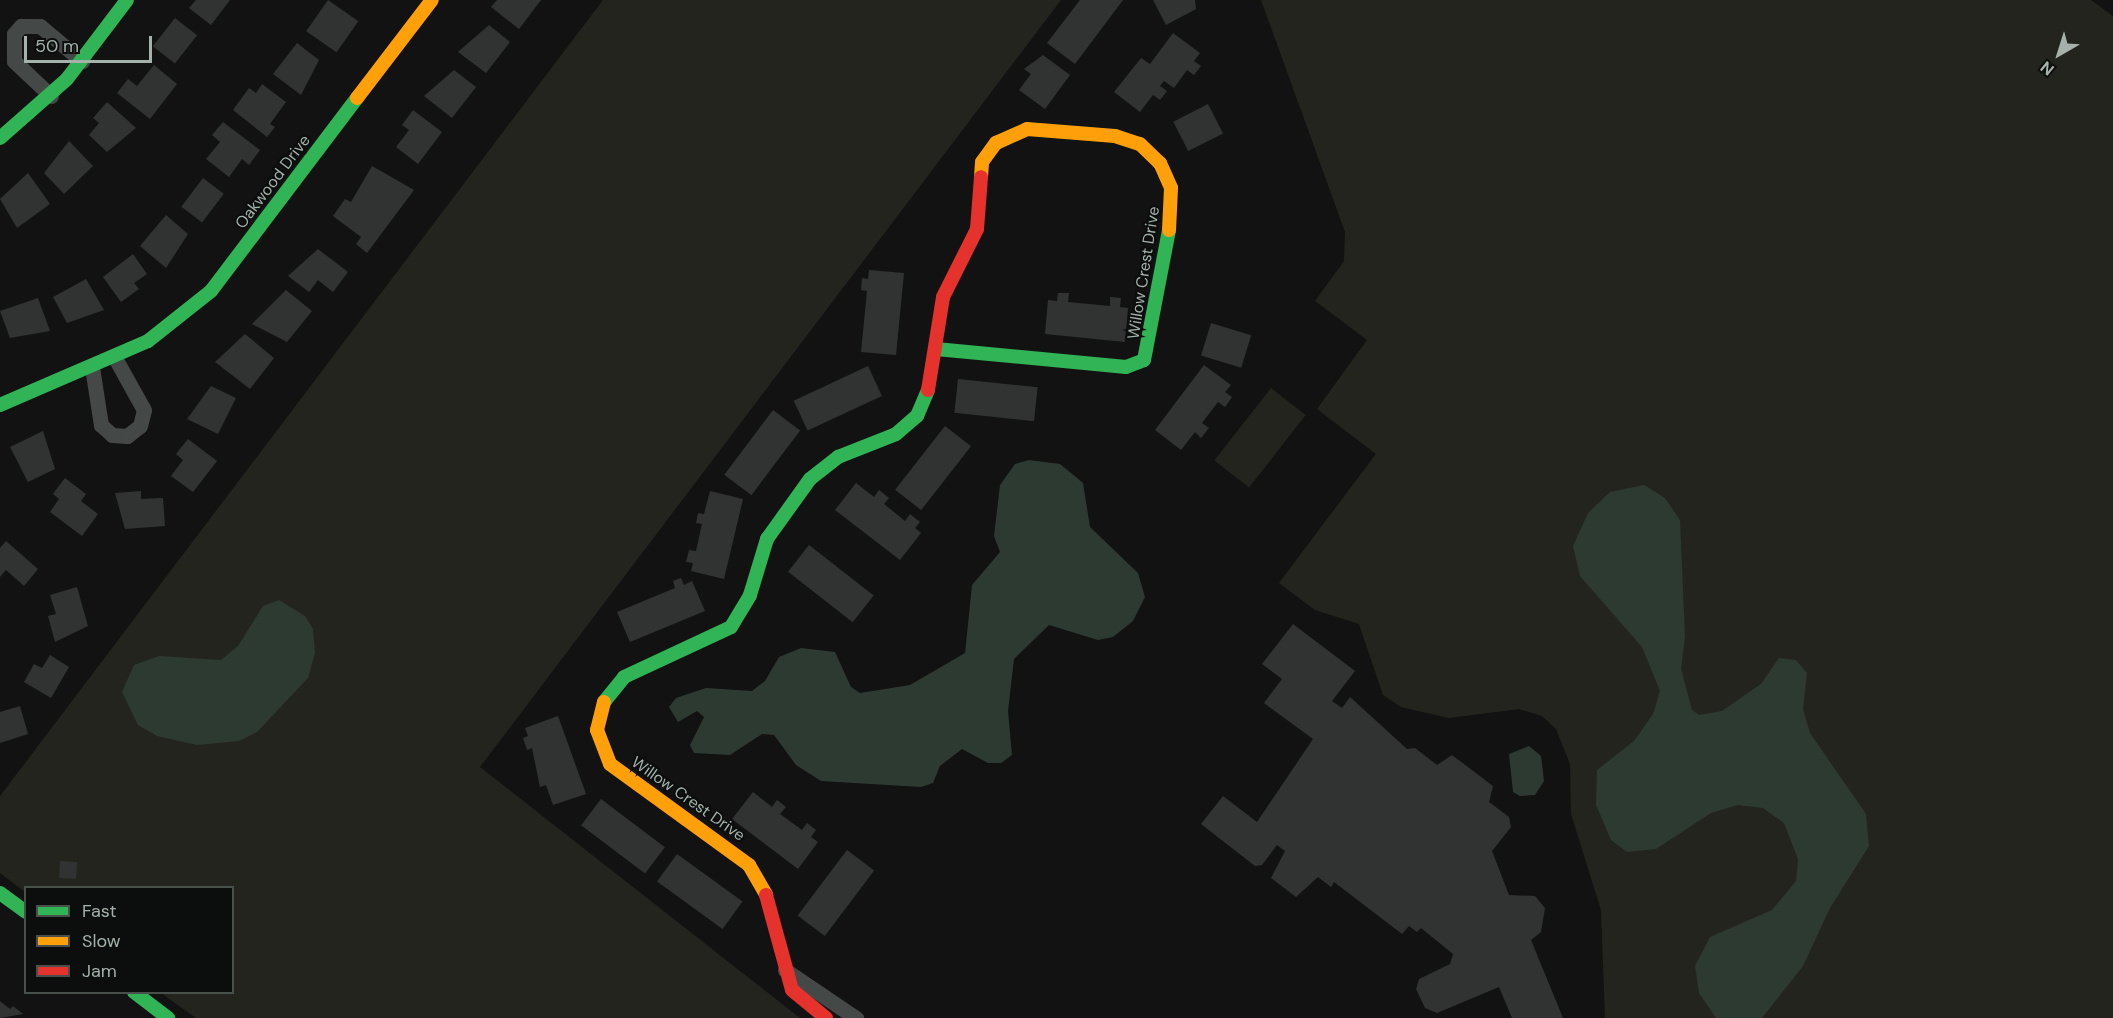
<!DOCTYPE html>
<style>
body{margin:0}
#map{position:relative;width:2113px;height:1018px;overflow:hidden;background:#121212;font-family:"DM Sans",sans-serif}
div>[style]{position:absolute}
.green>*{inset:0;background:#24241e;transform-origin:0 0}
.water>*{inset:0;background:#2d3a31}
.building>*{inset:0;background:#313332;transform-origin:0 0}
.street>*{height:15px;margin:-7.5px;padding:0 7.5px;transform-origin:7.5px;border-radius:7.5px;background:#444846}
.fast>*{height:14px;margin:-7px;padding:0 7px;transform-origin:7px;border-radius:7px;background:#30b455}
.slow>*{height:14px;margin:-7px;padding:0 7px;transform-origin:7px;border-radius:7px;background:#ff9f0a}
.jam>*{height:14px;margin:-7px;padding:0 7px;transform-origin:7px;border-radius:7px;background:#e5322d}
span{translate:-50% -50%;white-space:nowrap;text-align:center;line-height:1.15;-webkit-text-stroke:4.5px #0c0e0d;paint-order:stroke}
.street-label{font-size:16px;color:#a4b2ab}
.legend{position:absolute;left:24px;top:886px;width:210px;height:108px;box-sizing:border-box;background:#0c0e0d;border:2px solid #49504c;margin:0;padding:8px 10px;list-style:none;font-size:18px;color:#a4b2ab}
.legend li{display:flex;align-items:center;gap:12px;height:30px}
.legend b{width:30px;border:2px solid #49504c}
.north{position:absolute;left:2029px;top:24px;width:60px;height:60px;-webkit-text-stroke:4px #0c0e0d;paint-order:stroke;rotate:219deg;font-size:16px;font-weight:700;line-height:24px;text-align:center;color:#a4b2ab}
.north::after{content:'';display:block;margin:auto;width:21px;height:27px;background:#a4b2ab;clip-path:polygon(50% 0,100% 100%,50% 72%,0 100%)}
.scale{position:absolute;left:24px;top:36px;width:128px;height:27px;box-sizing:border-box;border:3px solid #a4b2ab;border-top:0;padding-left:8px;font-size:18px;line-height:21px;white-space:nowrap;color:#a4b2ab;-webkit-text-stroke:4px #0c0e0d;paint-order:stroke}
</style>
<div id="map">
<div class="green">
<i style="clip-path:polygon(603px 0,1061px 0,480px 767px,800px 1018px,196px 1018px,161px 993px,232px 992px,232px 888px,26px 888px,25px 892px,0 873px,0 796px)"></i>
<i style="clip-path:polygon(1261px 0,2091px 0,2113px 16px,2113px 1018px,1605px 1018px,1601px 910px,1571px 814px,1570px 764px,1556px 729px,1542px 716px,1519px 709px,1449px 718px,1401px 707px,1383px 695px,1359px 624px,1315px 610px,1279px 583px,1376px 454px,1317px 409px,1367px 340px,1315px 301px,1344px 261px,1345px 232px)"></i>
<i style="left:1271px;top:388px;width:44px;height:92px;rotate:38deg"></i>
</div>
<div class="water">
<i style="clip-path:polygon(1029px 460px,1060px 464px,1083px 483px,1090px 527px,1138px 573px,1145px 597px,1133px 621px,1113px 637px,1098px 640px,1049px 625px,1014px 659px,1008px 711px,1012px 755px,1001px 763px,988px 763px,962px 749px,940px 766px,933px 783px,921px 787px,821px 781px,796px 765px,774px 735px,762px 734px,730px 755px,694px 753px,690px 745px,704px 717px,697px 711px,678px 722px,669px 707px,676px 698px,706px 688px,752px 691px,765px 681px,779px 657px,801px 648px,835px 652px,851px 687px,860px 693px,910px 685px,965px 653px,972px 585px,1000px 552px,994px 536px,1000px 485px,1015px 464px)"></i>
<i style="clip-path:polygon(1644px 485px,1665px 498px,1680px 520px,1685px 637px,1681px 669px,1692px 710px,1699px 715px,1722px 711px,1761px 684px,1779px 658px,1796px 660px,1807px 673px,1803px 709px,1810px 733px,1866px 814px,1869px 846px,1830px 908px,1803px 966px,1762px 1018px,1716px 1018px,1699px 993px,1695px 966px,1710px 937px,1772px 910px,1796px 881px,1798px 859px,1784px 823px,1763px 808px,1738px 805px,1711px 813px,1656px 849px,1627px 852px,1611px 840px,1596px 805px,1597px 770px,1634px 741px,1653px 714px,1660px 691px,1642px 647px,1580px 576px,1573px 546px,1588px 513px,1610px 492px)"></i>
<i style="clip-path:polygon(279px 600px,305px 616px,313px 629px,315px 653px,308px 678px,257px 732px,239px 741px,197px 745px,157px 736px,138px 725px,122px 692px,134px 665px,159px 656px,221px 660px,238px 646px,263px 606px)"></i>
<i style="clip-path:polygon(1529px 746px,1541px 756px,1544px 781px,1535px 795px,1520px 796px,1513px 792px,1509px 754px)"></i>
</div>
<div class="building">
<i style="clip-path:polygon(196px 0,230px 0,211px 25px,189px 8px)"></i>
<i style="left:328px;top:0;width:37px;height:38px;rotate:35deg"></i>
<i style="clip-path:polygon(497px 0,541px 0,519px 29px,491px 7px)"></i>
<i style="clip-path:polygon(1080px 0,1123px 0,1075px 64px,1047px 43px)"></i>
<i style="clip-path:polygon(1153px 0,1195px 0,1196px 9px,1166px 25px)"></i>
<i style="left:175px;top:18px;width:28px;height:36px;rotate:38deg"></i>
<i style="clip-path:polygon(489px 25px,510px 42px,486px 73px,458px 52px)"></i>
<i style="clip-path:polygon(1173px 33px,1200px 53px,1194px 61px,1201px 66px,1194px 75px,1187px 70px,1174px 88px,1164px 81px,1160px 86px,1167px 91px,1160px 100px,1153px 95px,1140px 112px,1114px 92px,1141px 58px,1150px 64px)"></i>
<i style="clip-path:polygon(297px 43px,319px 60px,301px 95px,273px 74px)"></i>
<i style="clip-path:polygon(1043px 55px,1070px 75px,1045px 109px,1019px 90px,1031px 74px,1024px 69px)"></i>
<i style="clip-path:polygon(154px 65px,177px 84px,150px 119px,117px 93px,128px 79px,137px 86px)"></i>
<i style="clip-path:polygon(454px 70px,476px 87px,452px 118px,424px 96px)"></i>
<i style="clip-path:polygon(262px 84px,286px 102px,270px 124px,275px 127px,267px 137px,233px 110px,249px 88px,256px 93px)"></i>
<i style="clip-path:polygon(107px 102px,136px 128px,107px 152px,89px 135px,99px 123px,93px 118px)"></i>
<i style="left:1208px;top:104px;width:33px;height:39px;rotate:63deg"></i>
<i style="clip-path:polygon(413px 110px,442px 132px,418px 164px,396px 147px,409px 130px,402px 125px)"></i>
<i style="clip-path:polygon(223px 122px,260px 150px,249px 165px,242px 159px,229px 177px,206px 159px,220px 142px,212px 135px)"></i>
<i style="clip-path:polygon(69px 141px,93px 166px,64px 194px,44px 173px)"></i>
<i style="clip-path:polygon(372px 166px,414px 190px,367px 253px,356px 244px,361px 237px,333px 216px,345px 199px,351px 202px)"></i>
<i style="clip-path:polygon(28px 173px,50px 204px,17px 228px,0 199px)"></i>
<i style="left:203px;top:178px;width:26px;height:36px;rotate:37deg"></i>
<i style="clip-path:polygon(166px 215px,188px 234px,166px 268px,140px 246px)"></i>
<i style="clip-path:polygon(318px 249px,348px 272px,333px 292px,318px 280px,309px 292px,288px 276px)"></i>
<i style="clip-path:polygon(133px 254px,147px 274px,134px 283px,139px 289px,121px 302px,103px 277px)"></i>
<i style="clip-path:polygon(869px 270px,904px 273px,896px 355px,861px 352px,867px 291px,861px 290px,862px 278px,868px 279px)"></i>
<i style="clip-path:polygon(86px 279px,104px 310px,67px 323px,53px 297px)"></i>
<i style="clip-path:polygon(286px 290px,312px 311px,287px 342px,252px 324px)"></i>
<i style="clip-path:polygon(1058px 293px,1069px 293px,1068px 302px,1110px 306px,1110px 297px,1121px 298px,1120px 307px,1128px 308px,1125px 342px,1045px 334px,1048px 300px,1057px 301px)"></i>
<i style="clip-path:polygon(38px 298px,50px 331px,10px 338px,0 311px)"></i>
<i style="left:1211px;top:323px;width:42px;height:34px;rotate:17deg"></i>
<i style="clip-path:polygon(245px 334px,274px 358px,250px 389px,215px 362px)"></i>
<i style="clip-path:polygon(1204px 365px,1231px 385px,1225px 392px,1232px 397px,1225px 407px,1218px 402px,1202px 423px,1209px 428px,1201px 438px,1195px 432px,1181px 450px,1155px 430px)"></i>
<i style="left:868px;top:366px;width:33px;height:82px;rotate:65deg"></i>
<i style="left:958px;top:379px;width:80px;height:34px;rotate:6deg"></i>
<i style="clip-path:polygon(211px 386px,236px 398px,218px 434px,187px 419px)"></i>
<i style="left:773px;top:410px;width:34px;height:81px;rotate:37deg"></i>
<i style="left:945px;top:426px;width:33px;height:81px;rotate:38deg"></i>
<i style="clip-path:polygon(43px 431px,55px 469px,28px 482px,10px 447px)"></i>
<i style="clip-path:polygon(188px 439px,217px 461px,193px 492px,171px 476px,183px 460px,176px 454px)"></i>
<i style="clip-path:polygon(65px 478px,86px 494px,81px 501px,98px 514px,82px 536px,50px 512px,59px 499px,53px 494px)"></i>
<i style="clip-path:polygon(856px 483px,874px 497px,879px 490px,889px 498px,884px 504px,905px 521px,910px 514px,920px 522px,915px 528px,921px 533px,900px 560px,835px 510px)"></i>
<i style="clip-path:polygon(141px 491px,141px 499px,163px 498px,165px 526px,125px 529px,115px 493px)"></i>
<i style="clip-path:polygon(710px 491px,743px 499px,724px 579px,691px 571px,693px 563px,686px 562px,689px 550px,696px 551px,702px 524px,696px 523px,698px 513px,704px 514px)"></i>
<i style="clip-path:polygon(6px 541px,38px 569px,24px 586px,6px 570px,0 577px,0 548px)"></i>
<i style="left:809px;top:545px;width:82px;height:34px;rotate:38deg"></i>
<i style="clip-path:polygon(681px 578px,684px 585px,692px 581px,705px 611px,630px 642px,617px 612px,675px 588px,673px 581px)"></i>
<i style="clip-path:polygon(77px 587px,88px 626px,55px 642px,48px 616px,56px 614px,50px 595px)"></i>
<i style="clip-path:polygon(1293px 624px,1355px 671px,1332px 701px,1342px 708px,1350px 697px,1407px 749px,1415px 748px,1437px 765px,1452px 755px,1493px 786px,1489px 802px,1509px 817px,1511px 827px,1492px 851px,1509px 895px,1535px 896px,1545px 908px,1541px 932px,1531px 940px,1563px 1018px,1512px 1018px,1499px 987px,1437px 1013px,1425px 1008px,1416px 989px,1419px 979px,1450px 964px,1453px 954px,1421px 928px,1417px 932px,1409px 926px,1402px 934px,1334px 882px,1331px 887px,1318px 877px,1296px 897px,1271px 878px,1285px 851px,1277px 845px,1262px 865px,1255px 866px,1201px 824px,1223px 796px,1257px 822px,1313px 739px,1264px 703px,1282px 679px,1262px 664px)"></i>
<i style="clip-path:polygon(50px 655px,69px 667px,51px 698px,24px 682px,34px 664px,42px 668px)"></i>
<i style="clip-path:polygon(20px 706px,28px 734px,0 743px,0 712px)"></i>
<i style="clip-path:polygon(558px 716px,586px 794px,553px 805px,546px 785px,540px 787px,532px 748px,527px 750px,523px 738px,528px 736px,525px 728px)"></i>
<i style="clip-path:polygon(753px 792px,772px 807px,777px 800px,786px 807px,780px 814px,802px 830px,807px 823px,816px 830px,811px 837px,818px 842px,798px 869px,732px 819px)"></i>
<i style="left:601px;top:799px;width:80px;height:33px;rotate:37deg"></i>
<i style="left:847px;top:850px;width:34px;height:82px;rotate:37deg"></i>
<i style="left:677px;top:854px;width:81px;height:34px;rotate:36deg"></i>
<i style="left:60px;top:861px;width:17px;height:17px;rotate:3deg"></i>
<i style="clip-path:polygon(0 1001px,10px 1009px,13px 1006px,23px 1014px,0 1018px)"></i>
</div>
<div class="street">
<i style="left:51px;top:96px;width:51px;rotate:-136.6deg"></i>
<i style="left:14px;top:61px;width:27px;rotate:-90deg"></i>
<i style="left:14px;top:34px;width:11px;rotate:-49deg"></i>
<i style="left:21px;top:26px;width:19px"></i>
<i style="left:40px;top:26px;width:55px;rotate:39.8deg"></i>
<i style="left:92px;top:367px;width:59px;rotate:81.2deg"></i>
<i style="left:101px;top:425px;width:15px;rotate:42deg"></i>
<i style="left:112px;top:435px;width:15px;rotate:4deg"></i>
<i style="left:127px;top:436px;width:16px;rotate:-38deg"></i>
<i style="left:140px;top:426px;width:16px;rotate:-76deg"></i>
<i style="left:144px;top:410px;width:60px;rotate:-119.1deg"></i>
<i style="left:785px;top:970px;width:86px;rotate:34.1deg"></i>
</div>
<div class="fast">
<i style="left:0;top:138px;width:89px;rotate:-41.4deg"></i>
<i style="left:67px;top:79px;width:99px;rotate:-52.8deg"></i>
<i style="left:936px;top:349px;width:191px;rotate:5.4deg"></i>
<i style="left:1126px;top:367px;width:19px;rotate:-21deg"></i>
<i style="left:1144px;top:360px;width:132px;rotate:-79.1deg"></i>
<i style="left:0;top:405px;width:161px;rotate:-23.4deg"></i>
<i style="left:148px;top:341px;width:80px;rotate:-38.4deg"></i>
<i style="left:211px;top:291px;width:242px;rotate:-52.9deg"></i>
<i style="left:604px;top:702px;width:32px;rotate:-51deg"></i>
<i style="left:624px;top:677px;width:118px;rotate:-25deg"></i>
<i style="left:731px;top:627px;width:37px;rotate:-59deg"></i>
<i style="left:750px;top:595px;width:59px;rotate:-73.1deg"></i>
<i style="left:767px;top:539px;width:74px;rotate:-54.4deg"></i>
<i style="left:810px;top:479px;width:36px;rotate:-38deg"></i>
<i style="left:838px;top:457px;width:62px;rotate:-21.6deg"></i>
<i style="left:896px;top:434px;width:28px;rotate:-41deg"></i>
<i style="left:917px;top:416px;width:28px;rotate:-67deg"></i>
<i style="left:0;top:893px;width:32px;rotate:36deg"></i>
<i style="left:134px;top:992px;width:43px;rotate:37.4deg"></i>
</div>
<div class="slow">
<i style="left:357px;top:98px;width:123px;rotate:-52.6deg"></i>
<i style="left:981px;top:177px;width:15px;rotate:-86deg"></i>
<i style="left:982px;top:162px;width:24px;rotate:-54deg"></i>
<i style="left:996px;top:143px;width:34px;rotate:-24deg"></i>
<i style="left:1027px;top:129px;width:88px;rotate:4.5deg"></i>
<i style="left:1115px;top:136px;width:26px;rotate:18deg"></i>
<i style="left:1140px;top:144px;width:28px;rotate:44deg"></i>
<i style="left:1160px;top:163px;width:27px;rotate:66deg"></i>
<i style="left:1171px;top:188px;width:42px;rotate:92.7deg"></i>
<i style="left:604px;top:702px;width:29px;rotate:104deg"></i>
<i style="left:597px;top:730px;width:36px;rotate:69deg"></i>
<i style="left:610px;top:764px;width:172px;rotate:36deg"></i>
<i style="left:749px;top:865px;width:34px;rotate:60deg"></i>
</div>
<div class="jam">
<i style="left:928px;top:390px;width:94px;rotate:-80.8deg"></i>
<i style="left:943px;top:297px;width:76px;rotate:-63.4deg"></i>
<i style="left:977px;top:229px;width:52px;rotate:-85.6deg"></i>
<i style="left:766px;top:895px;width:98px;rotate:74.7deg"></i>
<i style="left:792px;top:990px;width:44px;rotate:39.5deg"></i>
</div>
<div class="street-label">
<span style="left:273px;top:182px;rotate:-53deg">Oakwood Drive</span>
<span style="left:1144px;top:273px;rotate:-81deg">Willow Crest Drive</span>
<span style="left:688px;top:799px;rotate:35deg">Willow Crest Drive</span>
</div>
<ul class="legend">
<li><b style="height:8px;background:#30b455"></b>Fast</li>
<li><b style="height:8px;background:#ff9f0a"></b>Slow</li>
<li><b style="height:8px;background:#e5322d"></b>Jam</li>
</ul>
<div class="north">N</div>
<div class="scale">50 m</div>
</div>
